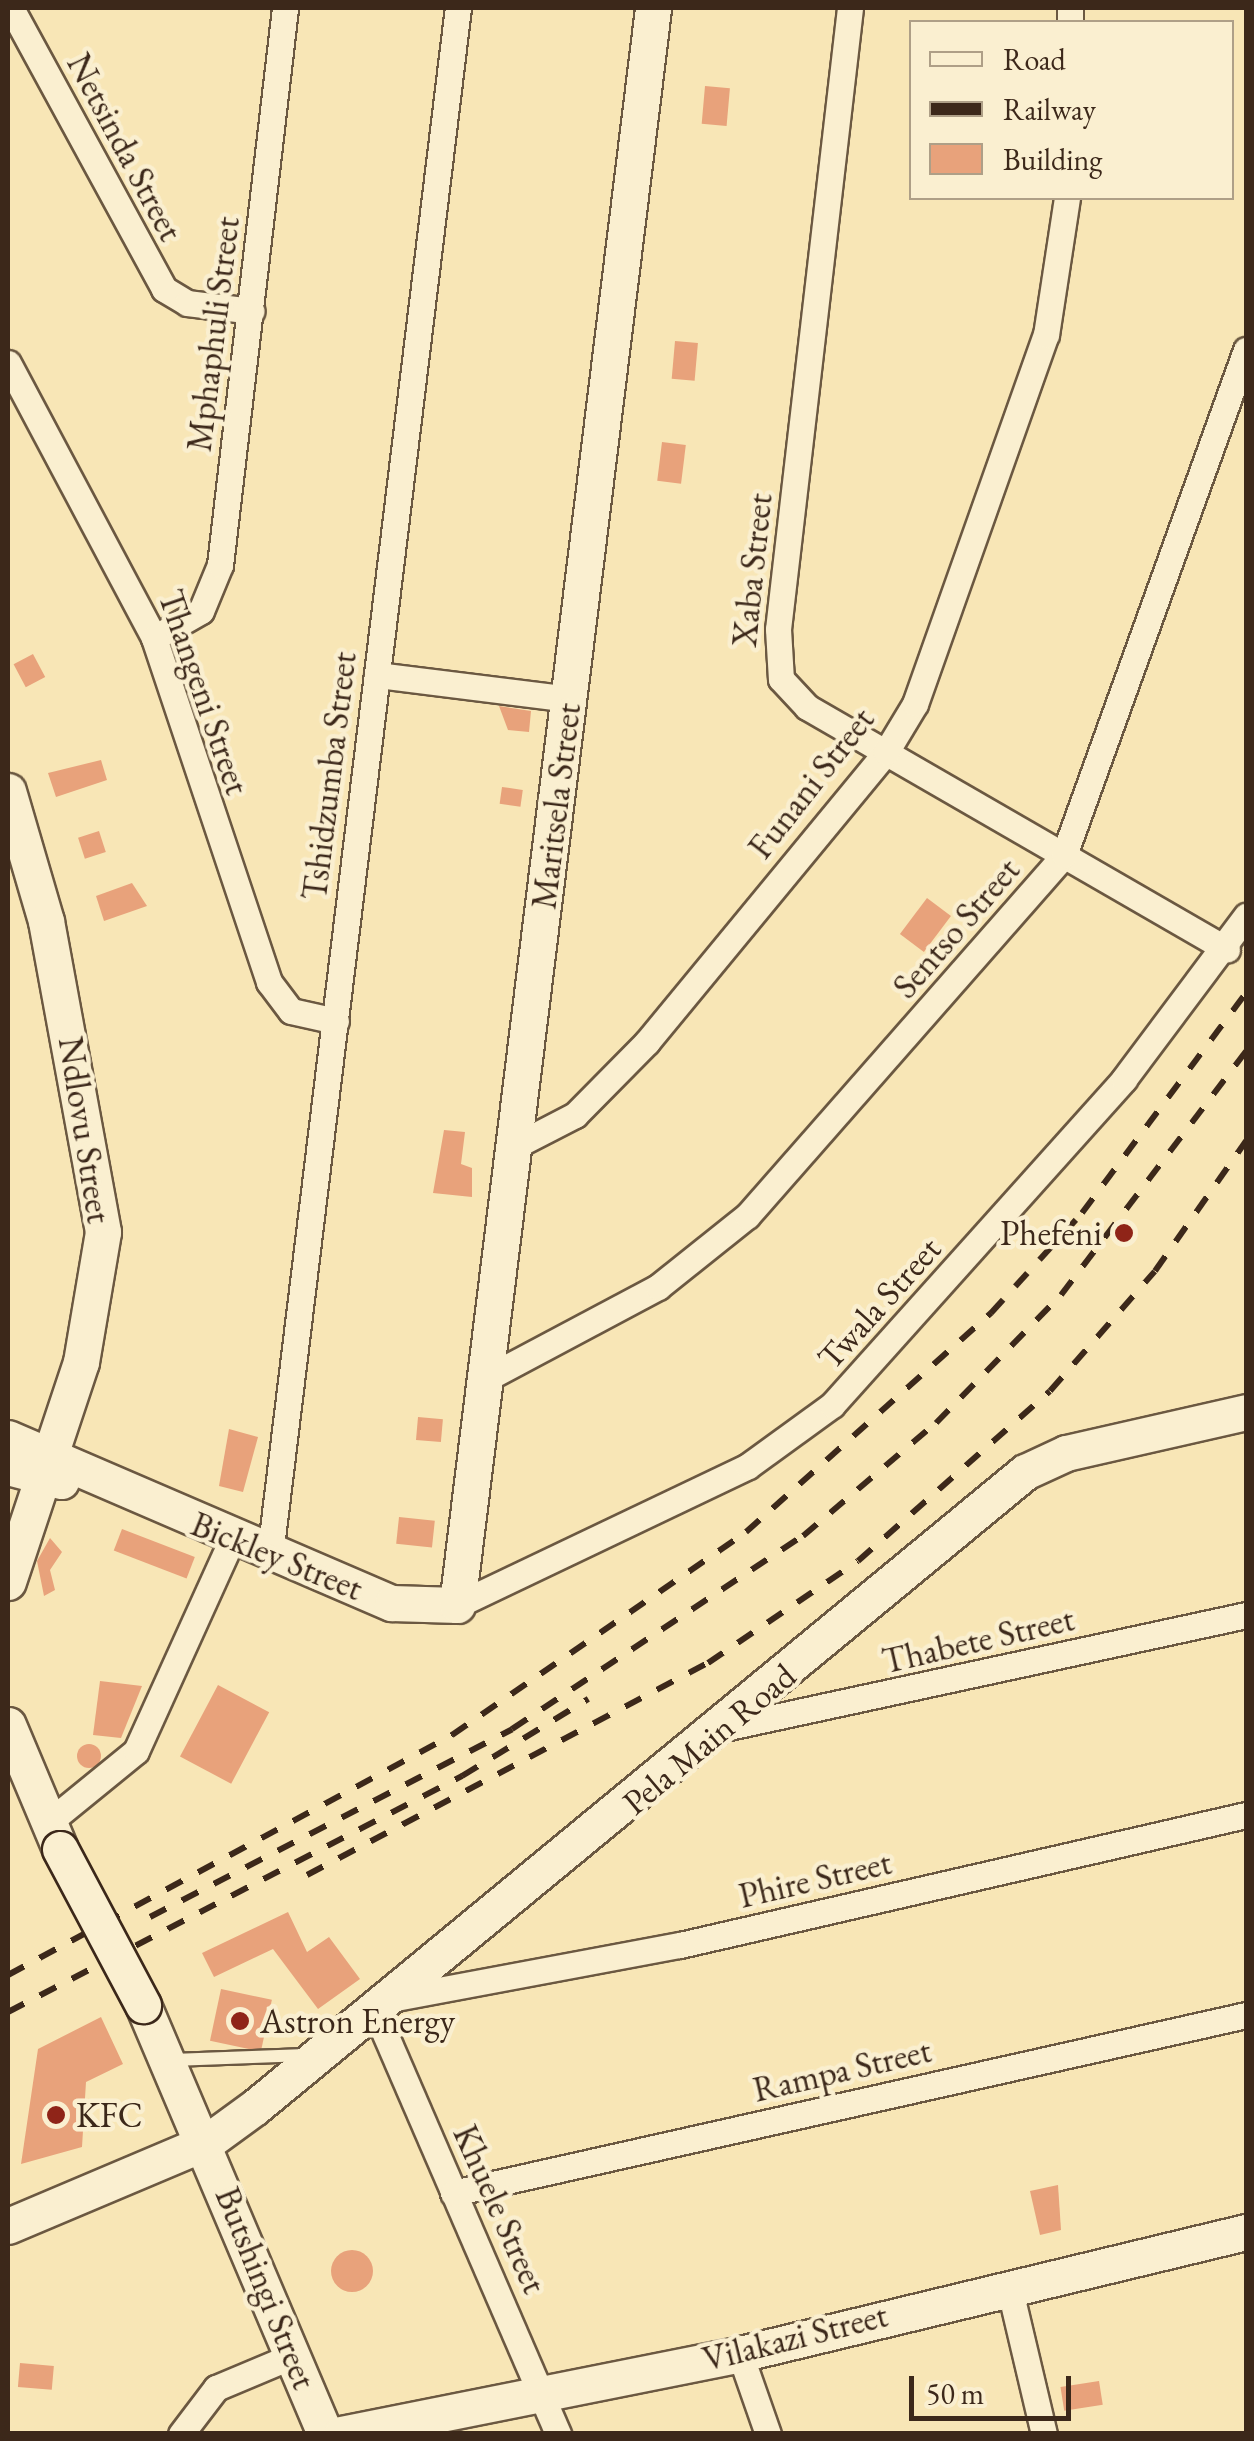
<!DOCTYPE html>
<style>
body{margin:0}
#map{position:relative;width:1254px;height:2441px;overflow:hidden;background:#f8e6b6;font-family:"EB Garamond",serif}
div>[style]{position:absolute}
.building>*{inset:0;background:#e8a27b;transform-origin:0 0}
.round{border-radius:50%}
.roads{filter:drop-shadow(2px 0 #6b5841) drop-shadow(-2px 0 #6b5841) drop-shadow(0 2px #6b5841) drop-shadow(0 -2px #6b5841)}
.lane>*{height:12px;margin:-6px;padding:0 6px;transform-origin:6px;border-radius:6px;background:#faefd0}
.street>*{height:25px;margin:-12.5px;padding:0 12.5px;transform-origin:12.5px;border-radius:12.5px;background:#faefd0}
.secondary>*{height:35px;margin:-17.5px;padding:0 17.5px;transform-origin:17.5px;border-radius:17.5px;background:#faefd0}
.rail>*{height:6px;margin-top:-3px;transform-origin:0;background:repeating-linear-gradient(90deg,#3c281a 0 18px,transparent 0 36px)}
.bridges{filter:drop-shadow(2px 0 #3c281a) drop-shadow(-2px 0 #3c281a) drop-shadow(0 2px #3c281a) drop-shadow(0 -2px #3c281a)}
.secondary-bridge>*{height:35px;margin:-17.5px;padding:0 17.5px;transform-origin:17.5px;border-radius:17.5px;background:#faefd0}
.dots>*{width:28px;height:28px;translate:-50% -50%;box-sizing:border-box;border:5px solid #faefd0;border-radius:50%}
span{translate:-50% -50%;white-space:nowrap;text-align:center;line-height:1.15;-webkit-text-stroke:9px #faefd0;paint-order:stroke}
.street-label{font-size:35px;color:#3c281a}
.poi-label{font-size:35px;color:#3c281a}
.right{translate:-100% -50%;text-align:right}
.left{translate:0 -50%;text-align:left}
.frame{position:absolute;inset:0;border:10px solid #3c281a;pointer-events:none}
.legend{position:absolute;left:909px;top:20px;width:325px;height:180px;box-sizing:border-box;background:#faefd0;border:2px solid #ae9f87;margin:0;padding:12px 18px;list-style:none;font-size:30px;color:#3c281a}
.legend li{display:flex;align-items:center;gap:20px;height:50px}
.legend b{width:50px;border:2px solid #ae9f87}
.scale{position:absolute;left:909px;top:2376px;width:162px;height:45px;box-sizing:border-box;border:5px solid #3c281a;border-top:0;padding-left:12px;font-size:30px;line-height:35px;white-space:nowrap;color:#3c281a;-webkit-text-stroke:8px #faefd0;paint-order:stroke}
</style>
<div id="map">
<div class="building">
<i style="left:705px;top:86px;width:25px;height:38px;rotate:5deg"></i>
<i style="left:675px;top:341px;width:23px;height:38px;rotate:5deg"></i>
<i style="left:662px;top:442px;width:24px;height:39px;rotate:7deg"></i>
<i style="left:33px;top:654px;width:26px;height:22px;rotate:62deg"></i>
<i style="clip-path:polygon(499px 706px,531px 711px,529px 732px,508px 730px)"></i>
<i style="clip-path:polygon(101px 760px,107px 780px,56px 797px,48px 773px)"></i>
<i style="left:502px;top:787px;width:21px;height:17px;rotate:8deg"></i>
<i style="left:99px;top:831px;width:22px;height:22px;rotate:72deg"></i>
<i style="clip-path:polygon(132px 883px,147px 906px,104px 921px,96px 896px)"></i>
<i style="left:927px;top:898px;width:30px;height:45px;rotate:37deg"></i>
<i style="clip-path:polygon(444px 1130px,465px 1132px,461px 1164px,472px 1168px,472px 1197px,433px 1193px)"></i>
<i style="left:418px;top:1417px;width:25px;height:23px;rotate:5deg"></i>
<i style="clip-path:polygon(229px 1429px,258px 1437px,243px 1492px,219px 1486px)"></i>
<i style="left:399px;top:1517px;width:36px;height:27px;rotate:6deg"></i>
<i style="left:122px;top:1529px;width:78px;height:23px;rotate:21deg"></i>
<i style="clip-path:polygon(50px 1538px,62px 1552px,50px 1570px,55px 1590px,44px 1596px,37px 1561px)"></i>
<i style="clip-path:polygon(100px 1681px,142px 1686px,121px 1738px,93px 1735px)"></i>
<i style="left:218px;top:1685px;width:58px;height:81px;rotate:28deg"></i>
<i class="round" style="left:77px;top:1744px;width:24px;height:24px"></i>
<i style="clip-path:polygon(288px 1912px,307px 1952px,329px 1937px,360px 1979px,318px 2009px,273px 1949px,214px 1977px,202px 1953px)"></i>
<i style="left:221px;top:1989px;width:52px;height:53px;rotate:12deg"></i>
<i style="clip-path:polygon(101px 2017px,123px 2064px,86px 2082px,82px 2147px,21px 2164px,38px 2049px)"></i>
<i style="clip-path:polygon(1058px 2185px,1061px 2230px,1040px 2235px,1030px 2191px)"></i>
<i class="round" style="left:331px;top:2250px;width:42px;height:42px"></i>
<i style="left:20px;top:2363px;width:34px;height:24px;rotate:5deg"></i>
<i style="left:1099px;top:2381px;width:24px;height:39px;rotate:81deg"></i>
</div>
<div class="roads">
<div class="lane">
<i style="left:172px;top:2060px;width:134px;rotate:-2.1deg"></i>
</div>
<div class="street">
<i style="left:11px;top:8px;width:320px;rotate:61.4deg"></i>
<i style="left:164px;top:289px;width:27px;rotate:31deg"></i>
<i style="left:187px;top:303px;width:65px;rotate:7deg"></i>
<i style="left:850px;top:8px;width:625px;rotate:96.61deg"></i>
<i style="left:778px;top:629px;width:50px;rotate:86.6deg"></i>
<i style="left:781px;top:679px;width:38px;rotate:47deg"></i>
<i style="left:807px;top:707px;width:485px;rotate:30deg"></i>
<i style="left:1070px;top:22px;width:14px;rotate:-90deg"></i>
<i style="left:8px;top:363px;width:311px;rotate:62deg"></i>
<i style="left:154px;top:638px;width:363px;rotate:71.5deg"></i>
<i style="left:269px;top:982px;width:36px;rotate:53deg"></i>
<i style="left:291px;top:1011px;width:46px;rotate:12.5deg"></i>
<i style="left:154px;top:638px;width:54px;rotate:-29.9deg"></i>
<i style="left:201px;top:611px;width:50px;rotate:-67.6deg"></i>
<i style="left:220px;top:565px;width:561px;rotate:-83.34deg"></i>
<i style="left:377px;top:675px;width:194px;rotate:7.1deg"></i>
<i style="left:513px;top:1147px;width:70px;rotate:-27.3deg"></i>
<i style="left:575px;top:1115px;width:103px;rotate:-45.4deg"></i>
<i style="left:647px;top:1042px;width:376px;rotate:-50.5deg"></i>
<i style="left:886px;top:752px;width:56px;rotate:-58.9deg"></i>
<i style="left:915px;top:704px;width:392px;rotate:-70.5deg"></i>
<i style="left:1046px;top:335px;width:139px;rotate:-81.3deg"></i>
<i style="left:487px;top:1378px;width:194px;rotate:-28deg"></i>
<i style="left:658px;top:1287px;width:114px;rotate:-38.6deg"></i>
<i style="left:747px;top:1216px;width:480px;rotate:-48.7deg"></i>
<i style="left:1064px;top:855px;width:537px;rotate:-70.18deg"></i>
<i style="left:270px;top:1554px;width:1557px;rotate:-83.07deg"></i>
<i style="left:457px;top:1605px;width:322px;rotate:-25.5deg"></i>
<i style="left:748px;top:1466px;width:104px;rotate:-36deg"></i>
<i style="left:832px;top:1405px;width:438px;rotate:-48.1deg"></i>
<i style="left:1124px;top:1079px;width:204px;rotate:-53.2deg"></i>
<i style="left:724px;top:1728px;width:534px;rotate:-12.21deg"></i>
<i style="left:49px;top:1822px;width:112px;rotate:-39.2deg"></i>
<i style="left:136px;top:1751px;width:233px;rotate:-65.6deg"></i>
<i style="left:396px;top:1998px;width:289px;rotate:-10.6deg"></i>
<i style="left:680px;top:1945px;width:581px;rotate:-12.94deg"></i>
<i style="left:376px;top:2013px;width:459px;rotate:66.6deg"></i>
<i style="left:453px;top:2193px;width:813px;rotate:-12.65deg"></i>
<i style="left:1009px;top:2286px;width:152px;rotate:76.7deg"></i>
<i style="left:740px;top:2354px;width:85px;rotate:70.7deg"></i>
<i style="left:181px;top:2434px;width:58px;rotate:-52.7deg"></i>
<i style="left:216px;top:2388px;width:82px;rotate:-22.8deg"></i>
</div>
<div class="secondary">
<i style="left:8px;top:791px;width:135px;rotate:73.7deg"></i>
<i style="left:46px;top:921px;width:316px;rotate:79.6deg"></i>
<i style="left:103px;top:1232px;width:132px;rotate:99.6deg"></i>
<i style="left:81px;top:1362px;width:232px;rotate:108.4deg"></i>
<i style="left:8px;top:1438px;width:418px;rotate:23.3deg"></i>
<i style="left:392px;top:1603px;width:65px;rotate:1.8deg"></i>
<i style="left:457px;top:1605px;width:1609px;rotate:-83deg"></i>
<i style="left:8px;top:1467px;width:55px;rotate:14.8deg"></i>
<i style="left:8px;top:1725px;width:134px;rotate:67.2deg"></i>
<i style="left:143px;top:2005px;width:466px;rotate:67deg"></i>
<i style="left:8px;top:2226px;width:216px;rotate:-22.9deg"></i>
<i style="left:207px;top:2142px;width:59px;rotate:-36.1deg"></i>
<i style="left:255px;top:2107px;width:998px;rotate:-39.51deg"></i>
<i style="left:1025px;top:1472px;width:45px;rotate:-24.9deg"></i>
<i style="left:1066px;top:1453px;width:185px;rotate:-12.8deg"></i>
<i style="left:341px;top:2434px;width:407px;rotate:-11.3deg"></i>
<i style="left:740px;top:2354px;width:520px;rotate:-13.56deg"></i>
</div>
</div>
<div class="rail">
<i style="left:307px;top:1875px;width:454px;rotate:-27.9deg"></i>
<i style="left:708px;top:1663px;width:181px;rotate:-34.2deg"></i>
<i style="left:858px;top:1561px;width:256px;rotate:-41.5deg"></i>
<i style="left:1050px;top:1391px;width:159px;rotate:-48.8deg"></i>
<i style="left:1155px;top:1271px;width:159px;rotate:-55deg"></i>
<i style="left:150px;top:1917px;width:408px;rotate:-27.4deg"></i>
<i style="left:512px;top:1729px;width:349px;rotate:-33.6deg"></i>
<i style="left:803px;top:1536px;width:175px;rotate:-40.4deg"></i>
<i style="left:936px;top:1423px;width:179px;rotate:-45.7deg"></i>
<i style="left:1061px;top:1295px;width:306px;rotate:-52.8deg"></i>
<i style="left:8px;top:1975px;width:505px;rotate:-28.39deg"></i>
<i style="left:452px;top:1735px;width:357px;rotate:-34.6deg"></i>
<i style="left:746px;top:1532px;width:329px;rotate:-41.8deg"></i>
<i style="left:991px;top:1313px;width:135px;rotate:-47.7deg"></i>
<i style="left:1082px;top:1213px;width:274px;rotate:-53.3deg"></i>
<i style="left:8px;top:2012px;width:512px;rotate:-27.47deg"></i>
<i style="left:462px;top:1776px;width:148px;rotate:-31.4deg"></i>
</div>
<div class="bridges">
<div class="secondary-bridge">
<i style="left:60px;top:1849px;width:177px;rotate:62deg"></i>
</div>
</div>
<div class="dots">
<i style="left:1124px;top:1233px;background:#8f2418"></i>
<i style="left:240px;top:2021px;background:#8f2418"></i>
<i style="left:56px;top:2115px;background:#8f2418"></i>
</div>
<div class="street-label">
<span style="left:125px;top:147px;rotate:62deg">Netsinda Street</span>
<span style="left:213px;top:334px;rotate:-83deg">Mphaphuli Street</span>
<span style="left:752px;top:570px;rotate:-84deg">Xaba Street</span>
<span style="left:204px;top:692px;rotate:71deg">Thangeni Street</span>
<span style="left:329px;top:776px;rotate:-83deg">Tshidzumba Street</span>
<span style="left:811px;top:783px;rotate:-52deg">Funani Street</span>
<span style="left:556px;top:806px;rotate:-83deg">Maritsela Street</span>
<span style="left:956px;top:928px;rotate:-49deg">Sentso Street</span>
<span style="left:85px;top:1130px;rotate:81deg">Ndlovu Street</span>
<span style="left:879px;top:1303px;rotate:-48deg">Twala Street</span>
<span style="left:277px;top:1556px;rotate:22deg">Bickley Street</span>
<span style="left:978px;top:1640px;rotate:-13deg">Thabete Street</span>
<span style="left:709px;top:1739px;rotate:-40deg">Pela Main Road</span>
<span style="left:815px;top:1879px;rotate:-13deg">Phire Street</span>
<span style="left:842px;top:2070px;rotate:-13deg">Rampa Street</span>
<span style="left:500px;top:2209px;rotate:66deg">Khuele Street</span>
<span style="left:266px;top:2288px;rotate:68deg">Butshingi Street</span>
<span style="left:795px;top:2337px;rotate:-14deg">Vilakazi Street</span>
</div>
<div class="poi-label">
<span class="right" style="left:1102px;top:1233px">Phefeni</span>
<span class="left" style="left:260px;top:2021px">Astron Energy</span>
<span class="left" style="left:76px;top:2115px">KFC</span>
</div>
<div class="frame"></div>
<ul class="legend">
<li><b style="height:12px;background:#faefd0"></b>Road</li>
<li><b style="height:12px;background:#3c281a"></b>Railway</li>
<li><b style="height:28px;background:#e8a27b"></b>Building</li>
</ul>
<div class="scale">50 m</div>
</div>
